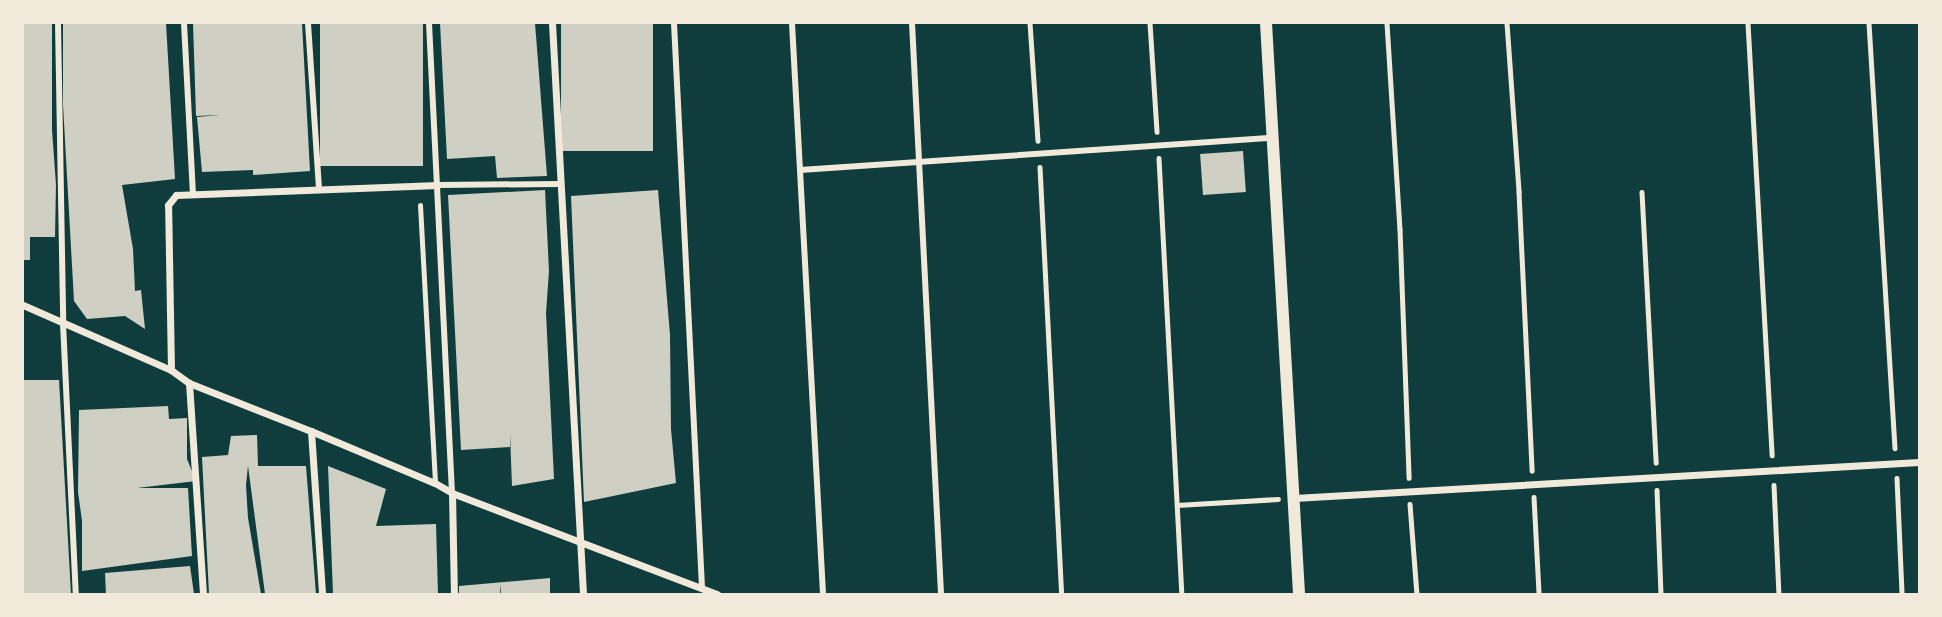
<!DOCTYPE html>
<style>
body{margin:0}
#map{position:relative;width:1942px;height:617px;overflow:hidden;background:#0f3d3e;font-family:Commissioner,sans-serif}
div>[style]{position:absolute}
.building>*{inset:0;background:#cfcfc3;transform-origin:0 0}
.path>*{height:4.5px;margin:-2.25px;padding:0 2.25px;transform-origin:2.25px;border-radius:2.25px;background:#f1e9da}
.service>*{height:5px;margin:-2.5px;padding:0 2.5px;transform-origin:2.5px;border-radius:2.5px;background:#f1e9da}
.pedestrian>*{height:6px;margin:-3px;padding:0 3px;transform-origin:3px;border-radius:3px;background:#f1e9da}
.minor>*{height:7px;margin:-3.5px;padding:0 3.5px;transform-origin:3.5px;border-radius:3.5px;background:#f1e9da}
.tertiary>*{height:12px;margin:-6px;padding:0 6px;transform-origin:6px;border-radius:6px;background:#f1e9da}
span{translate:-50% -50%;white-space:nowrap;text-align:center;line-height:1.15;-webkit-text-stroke:5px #f1e9da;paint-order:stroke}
.frame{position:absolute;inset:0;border:24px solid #f1e9da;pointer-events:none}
</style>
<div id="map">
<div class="building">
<i style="clip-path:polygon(23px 23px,52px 23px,52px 130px,56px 185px,55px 237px,30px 237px,30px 260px,23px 260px)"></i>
<i style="clip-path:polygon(63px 23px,166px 23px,175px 179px,122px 185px,133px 249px,135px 291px,141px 290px,145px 329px,125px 316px,87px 319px,74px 301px,63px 105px)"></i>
<i style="clip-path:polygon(193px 23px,302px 23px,310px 171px,253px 175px,253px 170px,202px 172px,197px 117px,221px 115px,196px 116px)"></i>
<i style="left:320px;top:23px;width:103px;height:143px"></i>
<i style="clip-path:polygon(440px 23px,535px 23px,547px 176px,497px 178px,495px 156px,447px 159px)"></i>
<i style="left:561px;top:23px;width:92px;height:128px"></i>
<i style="left:1243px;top:151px;width:41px;height:43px;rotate:86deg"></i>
<i style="clip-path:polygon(545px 190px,549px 271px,546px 313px,554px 479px,512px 486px,510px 434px,510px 447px,461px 450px,448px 195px)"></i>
<i style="clip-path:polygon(658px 190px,670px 335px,671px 429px,676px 483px,584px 502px,571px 196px)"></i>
<i style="clip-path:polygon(23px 380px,59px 380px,71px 594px,23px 594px)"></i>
<i style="clip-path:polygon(168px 406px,169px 419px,187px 418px,187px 459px,196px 481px,137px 488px,188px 488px,192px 556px,82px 571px,82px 521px,78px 492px,79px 410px)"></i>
<i style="clip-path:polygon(257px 435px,258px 466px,306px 466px,316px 594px,265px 594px,248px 466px,246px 485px,248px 518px,261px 594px,209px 594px,202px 457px,228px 455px,231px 436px)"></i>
<i style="clip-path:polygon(328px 466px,386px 489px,376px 526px,436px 524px,438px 594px,333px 594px)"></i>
<i style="clip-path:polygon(190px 566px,194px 594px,106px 594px,105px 573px)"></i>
<i style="clip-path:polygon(550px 578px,550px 594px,501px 594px,501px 584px,500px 594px,459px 594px,459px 586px)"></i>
</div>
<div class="path">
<i style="left:1030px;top:23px;width:118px;rotate:86.1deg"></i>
<i style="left:1150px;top:23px;width:109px;rotate:86.3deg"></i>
<i style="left:1387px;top:23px;width:206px;rotate:86.4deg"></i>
<i style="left:1400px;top:229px;width:249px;rotate:87.9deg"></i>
<i style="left:1507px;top:23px;width:169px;rotate:85.9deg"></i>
<i style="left:1519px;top:192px;width:279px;rotate:87.3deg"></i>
<i style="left:1748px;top:23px;width:433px;rotate:86.8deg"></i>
<i style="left:1869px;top:23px;width:426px;rotate:86.5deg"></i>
<i style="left:1159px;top:158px;width:437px;rotate:87deg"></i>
<i style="left:1040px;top:167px;width:428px;rotate:87.1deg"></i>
<i style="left:1642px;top:192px;width:271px;rotate:87deg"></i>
<i style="left:1897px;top:478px;width:116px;rotate:87.5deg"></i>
<i style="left:1774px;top:485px;width:109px;rotate:87.4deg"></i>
<i style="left:1657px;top:490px;width:104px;rotate:87.8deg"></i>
<i style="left:1534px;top:497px;width:97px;rotate:87deg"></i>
<i style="left:1410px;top:504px;width:90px;rotate:85.6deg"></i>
<i style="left:1177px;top:505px;width:101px;rotate:-3.4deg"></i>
</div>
<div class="service">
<i style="left:420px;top:205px;width:278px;rotate:86.9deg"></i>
</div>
<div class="pedestrian">
<i style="left:58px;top:23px;width:300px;rotate:89deg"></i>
<i style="left:63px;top:323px;width:271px;rotate:87.3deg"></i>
<i style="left:184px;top:23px;width:170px;rotate:87deg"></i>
<i style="left:308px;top:23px;width:166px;rotate:86.2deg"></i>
<i style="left:429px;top:23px;width:471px;rotate:87.2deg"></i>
<i style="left:674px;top:23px;width:565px;rotate:87.16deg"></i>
<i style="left:792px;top:23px;width:572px;rotate:86.89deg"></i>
<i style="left:912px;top:23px;width:572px;rotate:87.09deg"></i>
<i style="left:800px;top:170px;width:474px;rotate:-3.9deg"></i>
<i style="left:438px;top:185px;width:122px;rotate:-0.5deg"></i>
</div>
<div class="minor">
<i style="left:552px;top:23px;width:572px;rotate:86.89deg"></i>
<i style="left:23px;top:305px;width:162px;rotate:23.7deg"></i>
<i style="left:171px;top:370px;width:22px;rotate:36deg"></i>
<i style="left:189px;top:383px;width:131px;rotate:21.5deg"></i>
<i style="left:311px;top:431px;width:134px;rotate:22.8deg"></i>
<i style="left:435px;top:483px;width:20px;rotate:30deg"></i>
<i style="left:452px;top:493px;width:284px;rotate:20.9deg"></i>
<i style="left:171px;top:370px;width:165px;rotate:-91deg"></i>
<i style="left:168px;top:205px;width:13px;rotate:-51deg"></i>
<i style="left:176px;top:195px;width:262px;rotate:-2.2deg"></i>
<i style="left:189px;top:383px;width:211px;rotate:86.2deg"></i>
<i style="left:311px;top:431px;width:163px;rotate:86.1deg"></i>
<i style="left:452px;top:493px;width:101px;rotate:88.9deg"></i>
<i style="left:1294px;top:498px;width:626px;rotate:-3.3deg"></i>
</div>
<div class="tertiary">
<i style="left:1266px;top:23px;width:572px;rotate:86.69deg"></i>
</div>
<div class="frame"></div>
</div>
